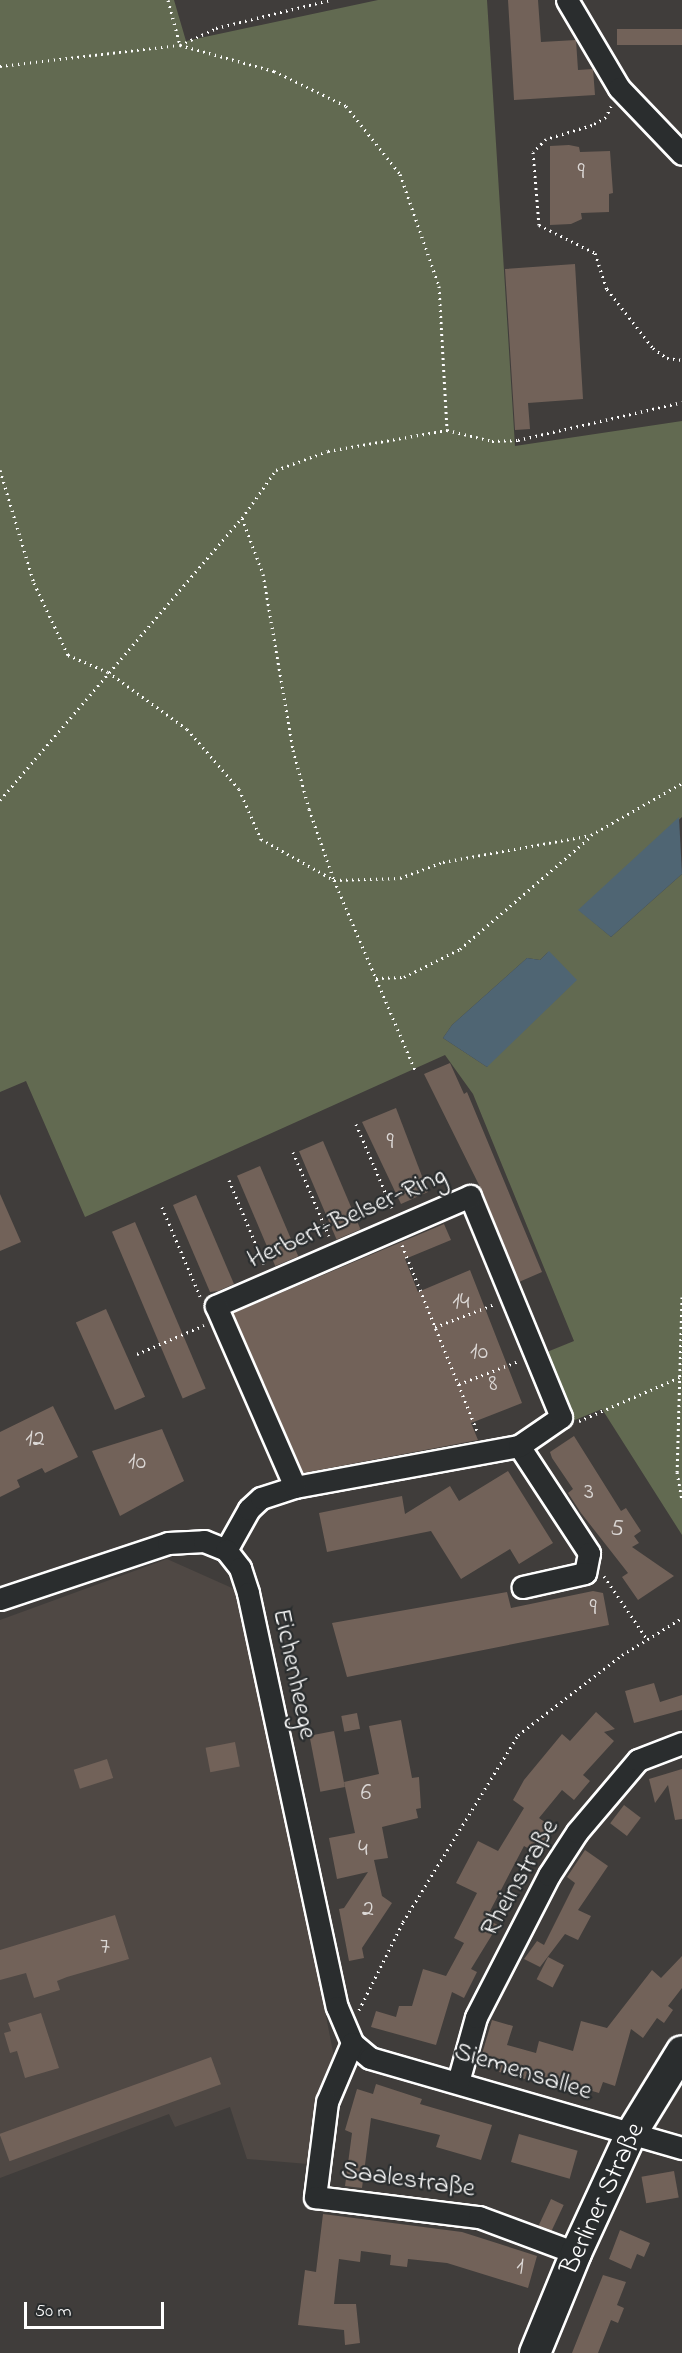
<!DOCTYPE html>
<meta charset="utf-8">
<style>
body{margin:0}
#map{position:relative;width:682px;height:2353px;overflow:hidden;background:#403d3b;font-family:"Indie Flower",sans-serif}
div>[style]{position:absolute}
.built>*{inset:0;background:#4f4844}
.green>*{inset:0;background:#626a51}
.water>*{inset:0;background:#4f6573}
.building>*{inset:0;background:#726259;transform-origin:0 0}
.path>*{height:3px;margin-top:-1.5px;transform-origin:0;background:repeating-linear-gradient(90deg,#fff 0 1.5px,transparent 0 6px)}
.roads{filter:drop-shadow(2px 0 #fff) drop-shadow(-2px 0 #fff) drop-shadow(0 2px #fff) drop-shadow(0 -2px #fff)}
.street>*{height:21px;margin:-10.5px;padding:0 10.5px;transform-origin:10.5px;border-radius:10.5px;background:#2a2d2e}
.secondary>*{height:30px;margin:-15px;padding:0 15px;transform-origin:15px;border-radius:15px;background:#2a2d2e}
span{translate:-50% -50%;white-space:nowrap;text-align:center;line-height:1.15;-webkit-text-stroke:4.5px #2a2d2e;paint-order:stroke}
.number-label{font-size:24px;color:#dcd8d6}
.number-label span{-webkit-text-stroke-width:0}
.street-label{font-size:27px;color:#fff}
.scale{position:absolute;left:24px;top:2302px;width:140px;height:27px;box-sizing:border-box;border:3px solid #fff;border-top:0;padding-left:8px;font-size:18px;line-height:21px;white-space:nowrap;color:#fff;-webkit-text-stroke:4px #2a2d2e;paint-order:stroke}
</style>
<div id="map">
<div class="built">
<i style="clip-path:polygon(167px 1559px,232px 1588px,241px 1601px,270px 1730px,334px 2057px,317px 2098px,308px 2164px,247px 2159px,230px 2107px,175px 2127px,169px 2114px,0 2178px,0 1620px)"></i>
</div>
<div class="green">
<i style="clip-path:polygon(evenodd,0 0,174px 0,186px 41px,378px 0,487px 0,515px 446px,682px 421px,682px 817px,579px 910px,611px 937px,682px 874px,682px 1535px,602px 1409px,570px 1422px,542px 1354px,574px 1341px,473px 1094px,445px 1055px,85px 1217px,26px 1081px,0 1092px,0 0,548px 952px,487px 1067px,443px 1038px,452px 1025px,527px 958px,540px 960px,548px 952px)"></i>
</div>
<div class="water">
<i style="clip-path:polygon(679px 817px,682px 874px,611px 937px,578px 910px)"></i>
<i style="clip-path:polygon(549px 951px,577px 980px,487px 1067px,443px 1038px,452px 1025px,527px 958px,540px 960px)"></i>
</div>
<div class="building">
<i style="clip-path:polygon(508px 0,538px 0,541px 42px,576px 40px,578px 70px,593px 69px,595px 95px,514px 100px)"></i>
<i style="left:682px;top:29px;width:16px;height:65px;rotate:90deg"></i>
<i style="clip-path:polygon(569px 145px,579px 147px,580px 152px,610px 151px,613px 193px,609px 194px,609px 212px,581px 213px,582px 219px,571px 224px,550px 225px,550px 146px)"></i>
<i style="clip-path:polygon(575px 264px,583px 399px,528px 403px,530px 429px,515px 430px,505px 269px)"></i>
<i style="clip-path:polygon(450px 1063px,464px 1094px,467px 1092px,542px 1272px,519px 1282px,482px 1191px,424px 1074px)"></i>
<i style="clip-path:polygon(396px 1108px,428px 1192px,401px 1204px,362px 1122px)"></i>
<i style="left:323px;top:1141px;width:96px;height:26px;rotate:67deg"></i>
<i style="left:260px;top:1166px;width:98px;height:25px;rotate:67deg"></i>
<i style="clip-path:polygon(0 1194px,21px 1242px,0 1251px)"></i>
<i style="clip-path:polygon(196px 1195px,234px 1284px,218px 1291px,210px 1292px,173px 1205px)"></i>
<i style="left:135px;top:1222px;width:181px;height:25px;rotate:67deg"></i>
<i style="clip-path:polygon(444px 1224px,451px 1240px,405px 1259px,418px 1292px,470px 1270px,522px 1403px,471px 1423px,478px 1440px,303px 1473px,233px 1313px)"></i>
<i style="left:106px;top:1309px;width:96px;height:33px;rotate:66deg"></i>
<i style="clip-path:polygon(53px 1406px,78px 1457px,45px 1473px,42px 1468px,17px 1480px,20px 1487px,0 1497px,0 1432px)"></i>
<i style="clip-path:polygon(162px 1429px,184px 1481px,120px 1516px,92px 1451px)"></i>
<i style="clip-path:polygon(574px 1436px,621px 1511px,626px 1508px,641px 1531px,634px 1536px,639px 1543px,632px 1547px,674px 1576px,638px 1600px,622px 1577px,628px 1573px,581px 1513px,568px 1493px,573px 1489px,552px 1458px,550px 1452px)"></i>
<i style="clip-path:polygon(508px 1471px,553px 1543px,519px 1564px,510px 1549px,461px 1579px,431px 1531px,327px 1552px,319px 1513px,402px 1496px,405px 1514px,450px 1486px,459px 1501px)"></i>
<i style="clip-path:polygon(593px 1591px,603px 1593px,609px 1625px,347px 1677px,332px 1623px,507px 1592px,511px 1608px)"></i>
<i style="clip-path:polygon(654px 1683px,660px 1702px,682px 1695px,682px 1710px,634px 1723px,625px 1691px)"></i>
<i style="clip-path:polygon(596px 1712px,615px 1729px,604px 1732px,614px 1741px,583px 1775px,590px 1781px,574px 1800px,562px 1790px,539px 1818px,553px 1828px,547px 1837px,551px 1839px,540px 1855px,524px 1846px,490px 1911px,494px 1913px,490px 1921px,498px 1925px,471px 1969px,477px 1972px,464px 1998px,452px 1992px,436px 2045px,371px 2027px,376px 2011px,396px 2017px,399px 2006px,412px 2006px,423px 1969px,446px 1976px,464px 1943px,454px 1938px,477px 1893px,456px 1883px,478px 1841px,498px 1851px,524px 1808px,513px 1800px,524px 1780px,562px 1734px,570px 1741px)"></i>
<i style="left:357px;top:1713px;width:16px;height:16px;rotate:79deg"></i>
<i style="clip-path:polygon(401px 1720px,412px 1778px,419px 1777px,421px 1808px,416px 1809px,418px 1818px,382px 1827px,388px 1858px,374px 1860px,382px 1896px,392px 1903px,362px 1948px,364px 1958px,349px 1961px,339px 1909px,344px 1908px,368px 1872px,337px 1879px,329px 1838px,355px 1833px,344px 1782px,379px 1774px,369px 1726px)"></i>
<i style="left:334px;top:1731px;width:57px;height:25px;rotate:79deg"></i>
<i style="left:235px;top:1742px;width:25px;height:30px;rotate:79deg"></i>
<i style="left:107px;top:1759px;width:20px;height:35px;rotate:72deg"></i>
<i style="clip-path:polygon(682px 1769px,682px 1819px,675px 1820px,668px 1785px,655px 1803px,649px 1779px)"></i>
<i style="left:624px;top:1805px;width:21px;height:23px;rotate:37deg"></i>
<i style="clip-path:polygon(585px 1850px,608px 1866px,578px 1910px,591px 1916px,578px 1940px,565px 1934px,540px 1967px,524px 1959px,537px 1941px,544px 1945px,575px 1883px,567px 1877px)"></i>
<i style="clip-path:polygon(115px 1915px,129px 1959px,67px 1977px,57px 1981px,60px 1990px,34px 1998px,26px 1973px,0 1980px,0 1950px)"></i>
<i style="clip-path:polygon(682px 1956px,682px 1988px,668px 2006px,673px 2010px,664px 2023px,657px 2018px,643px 2038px,631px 2029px,615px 2086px,603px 2082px,599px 2093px,527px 2072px,525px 2079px,499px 2072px,503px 2060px,482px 2054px,492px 2020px,513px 2026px,507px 2045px,536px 2053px,539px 2041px,573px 2051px,581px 2021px,607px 2028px,652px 1970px,661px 1978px)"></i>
<i style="left:548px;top:1957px;width:18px;height:25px;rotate:27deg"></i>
<i style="clip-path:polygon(41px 2013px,59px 2068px,25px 2078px,17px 2051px,10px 2053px,4px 2033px,11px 2031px,8px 2023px)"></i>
<i style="left:211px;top:2057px;width:29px;height:225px;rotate:70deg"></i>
<i style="clip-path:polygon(376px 2084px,422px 2099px,420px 2104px,492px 2125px,481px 2160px,436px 2147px,440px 2135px,371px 2118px,362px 2188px,345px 2186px,352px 2133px,345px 2130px,357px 2089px,373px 2094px)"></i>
<i style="left:519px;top:2134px;width:61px;height:29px;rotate:16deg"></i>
<i style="left:674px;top:2171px;width:27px;height:33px;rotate:80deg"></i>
<i style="left:551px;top:2199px;width:14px;height:30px;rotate:25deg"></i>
<i style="clip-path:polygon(323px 2214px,462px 2232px,537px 2256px,528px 2288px,447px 2263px,408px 2259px,407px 2267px,390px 2265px,391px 2255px,361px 2251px,360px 2262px,339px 2259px,334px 2304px,356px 2304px,360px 2343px,345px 2345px,344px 2330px,298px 2325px,305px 2270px,316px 2272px)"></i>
<i style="clip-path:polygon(620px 2230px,650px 2243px,644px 2257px,637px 2254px,631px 2269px,609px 2259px)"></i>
<i style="clip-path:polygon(603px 2275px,626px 2282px,617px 2305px,624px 2308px,618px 2323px,611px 2320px,598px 2353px,572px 2353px)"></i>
</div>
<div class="path">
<i style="left:168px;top:0;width:47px;rotate:75.1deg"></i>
<i style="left:180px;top:45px;width:40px;rotate:-25deg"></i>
<i style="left:216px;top:28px;width:117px;rotate:-13.8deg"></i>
<i style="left:0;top:66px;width:181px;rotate:-6.7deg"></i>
<i style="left:180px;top:45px;width:98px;rotate:15.5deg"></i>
<i style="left:274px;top:71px;width:80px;rotate:25.9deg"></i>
<i style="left:346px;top:106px;width:87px;rotate:51.5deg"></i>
<i style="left:400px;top:174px;width:119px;rotate:70.8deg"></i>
<i style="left:439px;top:286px;width:144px;rotate:86.8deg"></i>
<i style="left:611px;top:106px;width:12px;rotate:114deg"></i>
<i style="left:606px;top:117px;width:16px;rotate:150deg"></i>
<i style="left:592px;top:125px;width:48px;rotate:163.1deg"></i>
<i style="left:546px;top:139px;width:18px;rotate:135deg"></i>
<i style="left:533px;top:152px;width:73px;rotate:85.3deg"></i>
<i style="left:539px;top:225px;width:63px;rotate:26.6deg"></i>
<i style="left:595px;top:253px;width:38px;rotate:72deg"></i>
<i style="left:607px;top:289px;width:75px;rotate:52.1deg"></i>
<i style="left:653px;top:348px;width:17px;rotate:36deg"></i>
<i style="left:667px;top:358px;width:15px;rotate:8deg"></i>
<i style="left:0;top:470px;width:118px;rotate:73.3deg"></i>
<i style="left:34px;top:583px;width:80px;rotate:64.7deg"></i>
<i style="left:68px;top:655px;width:43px;rotate:23deg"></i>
<i style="left:108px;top:672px;width:97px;rotate:35.8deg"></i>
<i style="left:187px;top:729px;width:79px;rotate:49.1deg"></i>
<i style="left:239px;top:789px;width:55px;rotate:66.3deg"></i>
<i style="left:261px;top:839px;width:84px;rotate:29.3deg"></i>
<i style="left:334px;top:880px;width:66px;rotate:-1.7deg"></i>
<i style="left:400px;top:878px;width:46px;rotate:-20.4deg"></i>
<i style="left:443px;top:862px;width:150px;rotate:-10.3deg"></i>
<i style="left:591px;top:835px;width:105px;rotate:-29.7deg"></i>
<i style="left:242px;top:518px;width:60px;rotate:69.4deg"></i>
<i style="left:263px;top:574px;width:179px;rotate:80.3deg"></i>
<i style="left:293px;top:750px;width:61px;rotate:74.8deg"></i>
<i style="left:309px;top:809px;width:75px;rotate:70.6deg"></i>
<i style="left:334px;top:880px;width:209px;rotate:66.9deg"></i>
<i style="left:0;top:800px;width:372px;rotate:-49.4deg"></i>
<i style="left:242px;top:518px;width:59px;rotate:-54.7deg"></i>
<i style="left:276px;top:470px;width:55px;rotate:-20.1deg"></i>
<i style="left:328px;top:451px;width:121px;rotate:-10deg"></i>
<i style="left:447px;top:430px;width:46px;rotate:13.7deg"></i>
<i style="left:492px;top:441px;width:26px;rotate:-2deg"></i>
<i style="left:518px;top:440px;width:168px;rotate:-13deg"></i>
<i style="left:376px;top:978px;width:28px;rotate:-2deg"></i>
<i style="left:404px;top:977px;width:63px;rotate:-26.6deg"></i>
<i style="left:460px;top:949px;width:172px;rotate:-40.7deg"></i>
<i style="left:356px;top:1124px;width:91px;rotate:66.8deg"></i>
<i style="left:293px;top:1152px;width:91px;rotate:66.8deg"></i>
<i style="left:229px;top:1180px;width:91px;rotate:67.4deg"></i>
<i style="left:162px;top:1207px;width:97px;rotate:66.9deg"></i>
<i style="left:402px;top:1245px;width:203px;rotate:68deg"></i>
<i style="left:682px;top:1297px;width:175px;rotate:91.6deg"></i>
<i style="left:677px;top:1472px;width:28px;rotate:80deg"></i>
<i style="left:435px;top:1327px;width:64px;rotate:-21deg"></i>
<i style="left:137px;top:1354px;width:73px;rotate:-23.4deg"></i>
<i style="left:459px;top:1384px;width:64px;rotate:-21deg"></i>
<i style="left:579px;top:1421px;width:110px;rotate:-23.5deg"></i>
<i style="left:604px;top:1576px;width:76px;rotate:55.7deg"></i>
<i style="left:359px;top:2010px;width:98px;rotate:-63.4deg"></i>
<i style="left:403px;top:1922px;width:220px;rotate:-58.4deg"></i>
<i style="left:518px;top:1735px;width:131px;rotate:-37.6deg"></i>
<i style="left:622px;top:1655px;width:70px;rotate:-31.7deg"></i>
</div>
<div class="roads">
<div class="street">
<i style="left:567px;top:0;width:102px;rotate:59.4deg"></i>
<i style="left:619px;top:88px;width:91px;rotate:46.3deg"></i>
<i style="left:519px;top:1446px;width:128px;rotate:56.8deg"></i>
<i style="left:589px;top:1553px;width:20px;rotate:101deg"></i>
<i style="left:585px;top:1573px;width:64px;rotate:167.3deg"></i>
<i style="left:226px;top:1550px;width:47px;rotate:-60.7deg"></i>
<i style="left:249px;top:1509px;width:16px;rotate:-43deg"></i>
<i style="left:261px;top:1498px;width:36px;rotate:-18deg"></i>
<i style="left:295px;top:1487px;width:228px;rotate:-10.4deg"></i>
<i style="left:519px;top:1446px;width:51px;rotate:-34.6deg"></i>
<i style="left:561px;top:1417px;width:239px;rotate:-112.4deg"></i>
<i style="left:470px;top:1196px;width:277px;rotate:156.6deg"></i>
<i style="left:216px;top:1306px;width:197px;rotate:66.4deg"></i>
<i style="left:0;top:1599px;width:177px;rotate:-18.4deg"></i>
<i style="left:168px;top:1543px;width:36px;rotate:-3deg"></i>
<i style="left:204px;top:1541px;width:24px;rotate:22deg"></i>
<i style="left:226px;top:1550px;width:23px;rotate:52deg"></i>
<i style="left:240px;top:1568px;width:26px;rotate:72deg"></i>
<i style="left:248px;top:1593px;width:423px;rotate:77.9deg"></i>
<i style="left:337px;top:2007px;width:39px;rotate:67deg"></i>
<i style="left:352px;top:2043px;width:23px;rotate:40deg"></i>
<i style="left:370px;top:2058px;width:325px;rotate:16.1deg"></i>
<i style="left:352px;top:2043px;width:64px;rotate:113deg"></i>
<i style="left:327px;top:2102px;width:96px;rotate:97.2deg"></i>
<i style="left:315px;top:2197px;width:165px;rotate:7deg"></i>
<i style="left:479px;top:2217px;width:103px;rotate:20.4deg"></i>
<i style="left:458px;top:2082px;width:67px;rotate:-74.5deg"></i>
<i style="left:476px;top:2017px;width:160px;rotate:-62.8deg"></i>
<i style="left:549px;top:1875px;width:51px;rotate:-56.9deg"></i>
<i style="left:577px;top:1832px;width:94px;rotate:-49.7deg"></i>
<i style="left:638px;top:1760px;width:47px;rotate:-21.1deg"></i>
</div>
<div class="secondary">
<i style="left:535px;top:2353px;width:108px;rotate:-67.7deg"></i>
<i style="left:576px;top:2253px;width:131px;rotate:-65.2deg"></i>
<i style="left:631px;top:2134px;width:97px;rotate:-58.4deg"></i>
</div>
</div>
<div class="number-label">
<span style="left:581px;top:173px">9</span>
<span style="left:390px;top:1143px">9</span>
<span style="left:461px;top:1303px">14</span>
<span style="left:479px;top:1353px">10</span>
<span style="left:493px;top:1385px">8</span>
<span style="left:35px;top:1440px">12</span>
<span style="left:137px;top:1463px">10</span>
<span style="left:589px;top:1493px">3</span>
<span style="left:617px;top:1530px">5</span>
<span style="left:593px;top:1609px">9</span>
<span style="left:366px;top:1794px">6</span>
<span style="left:363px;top:1850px">4</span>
<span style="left:368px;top:1910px">2</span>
<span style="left:105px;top:1948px">7</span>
<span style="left:520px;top:2268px">1</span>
</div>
<div class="street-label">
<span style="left:347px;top:1218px;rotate:-24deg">Herbert-Belser-Ring</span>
<span style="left:294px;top:1674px;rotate:78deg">Eichenheege</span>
<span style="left:520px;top:1878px;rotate:-60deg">Rheinstraße</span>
<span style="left:523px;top:2072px;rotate:17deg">Siemensallee</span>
<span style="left:408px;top:2180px;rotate:8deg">Saalestraße</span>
<span style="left:603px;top:2199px;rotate:-65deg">Berliner Straße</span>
</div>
<div class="scale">50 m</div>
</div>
